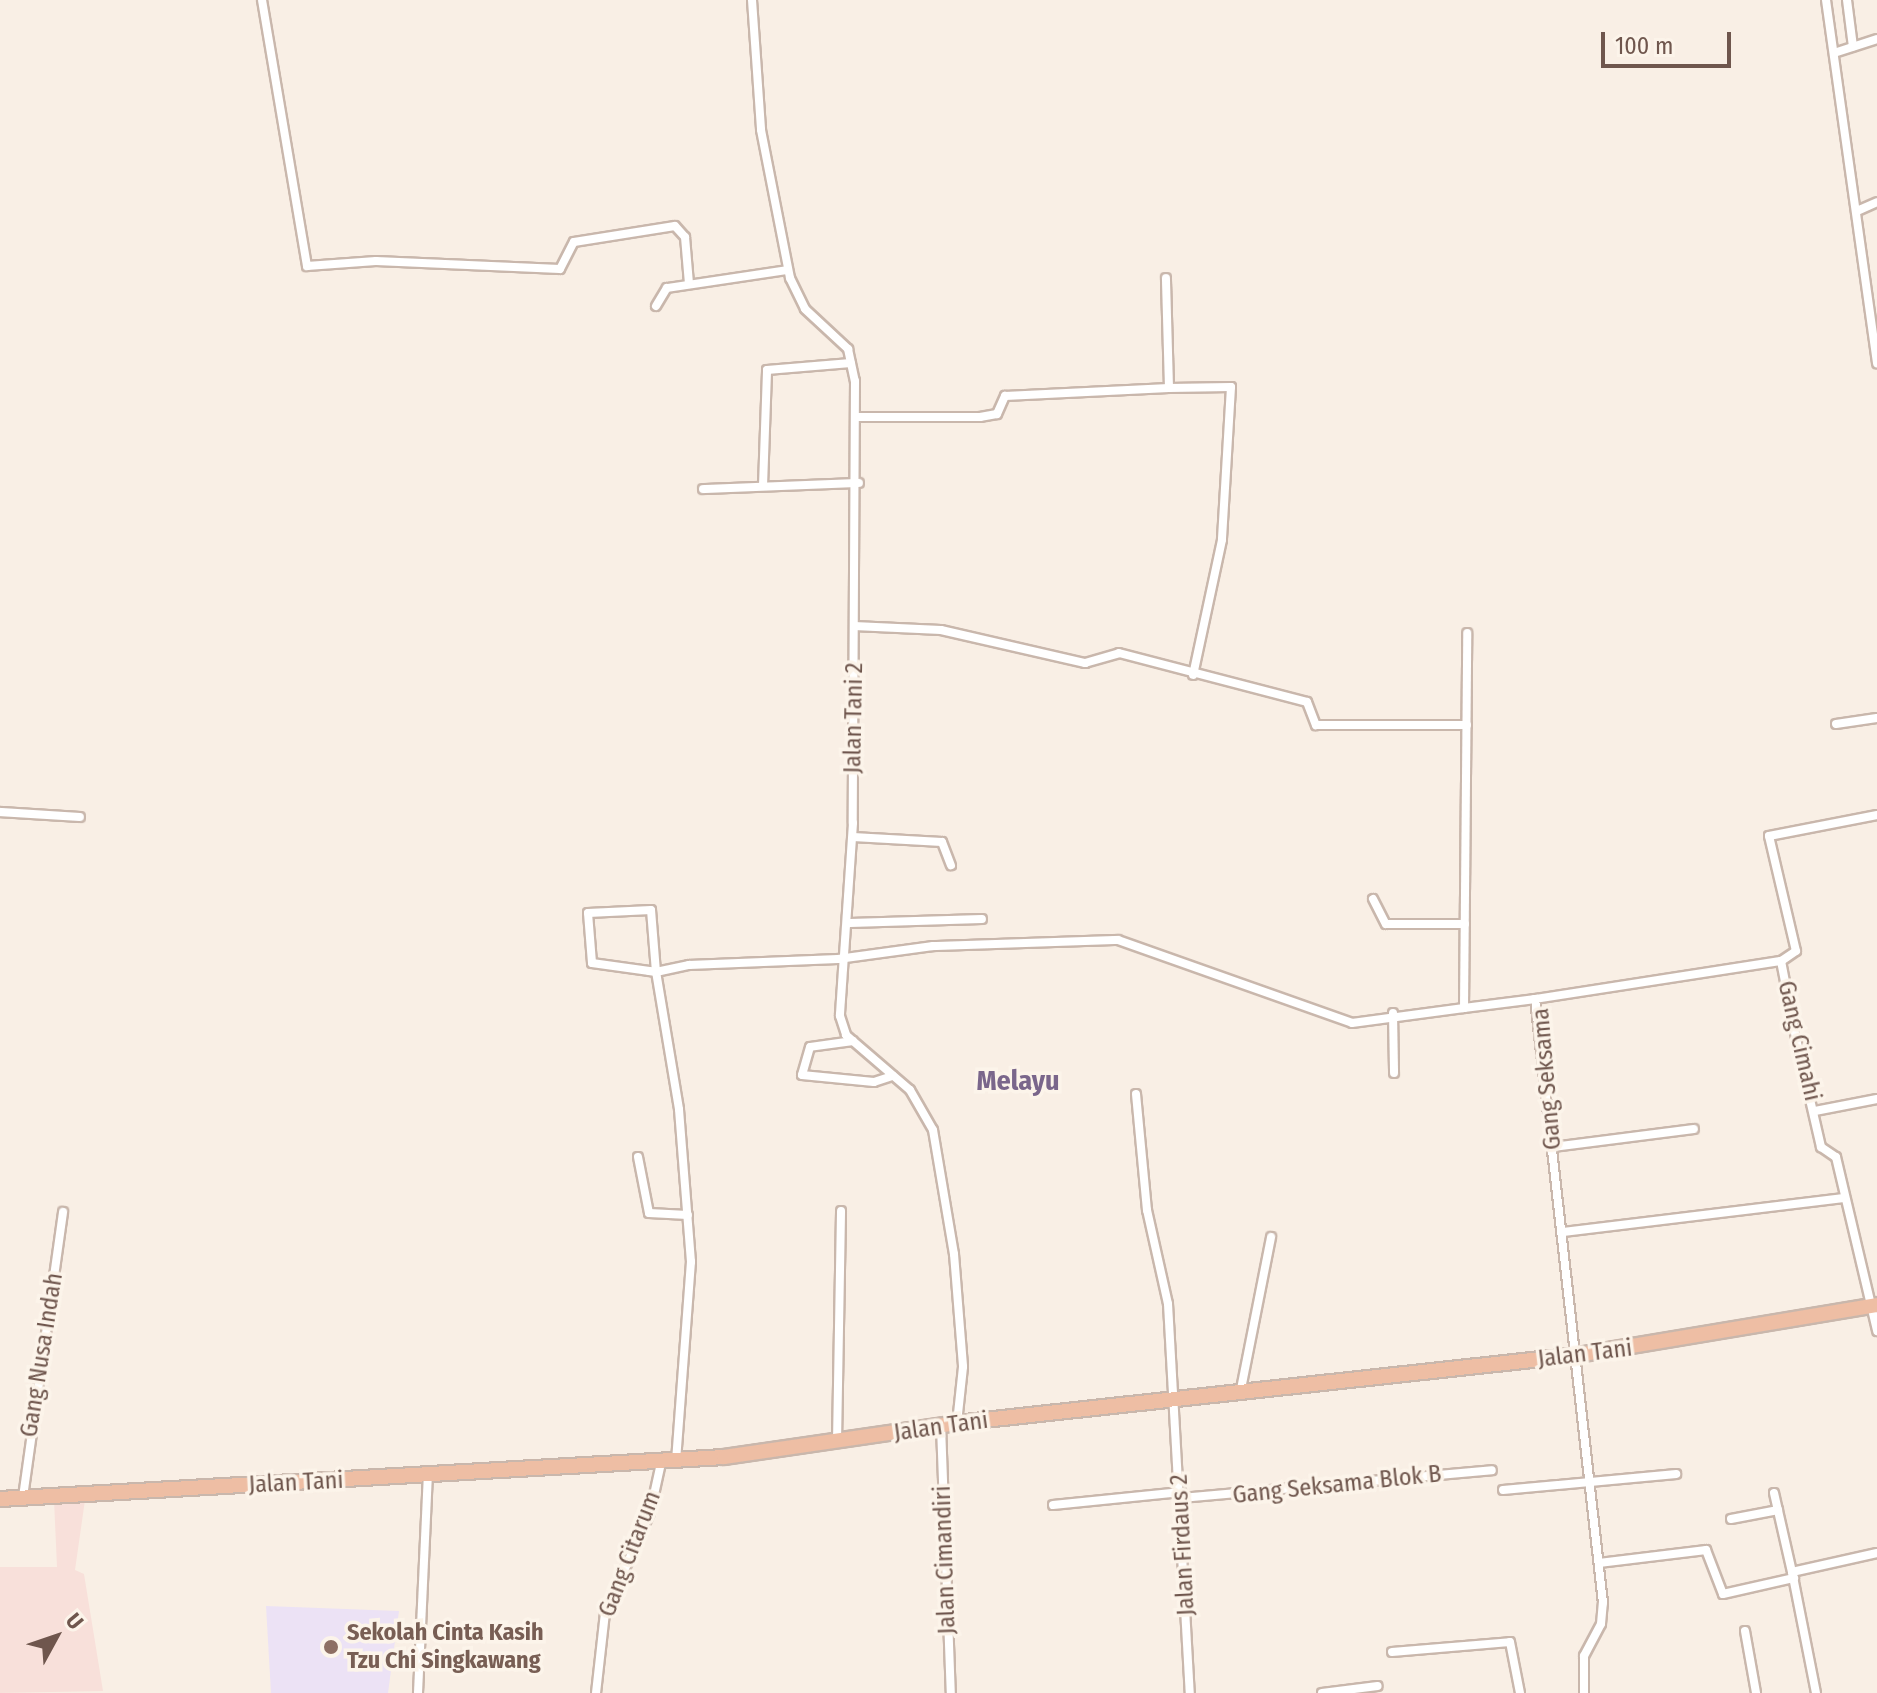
<!DOCTYPE html>
<style>
body{margin:0}
#map{position:relative;width:1877px;height:1693px;overflow:hidden;background:#f9efe5;font-family:"Fira Sans Condensed",sans-serif}
div>[style]{position:absolute}
.commercial>*{inset:0;background:#f8e0da}
.education>*{inset:0;background:#ece2f5}
.roads{filter:drop-shadow(2px 0 #c9b7ac) drop-shadow(-2px 0 #c9b7ac) drop-shadow(0 2px #c9b7ac) drop-shadow(0 -2px #c9b7ac)}
.minor>*{height:8px;margin:-4px;padding:0 4px;transform-origin:4px;border-radius:4px;background:#fff}
.trunk>*{height:14px;margin:-7px;padding:0 7px;transform-origin:7px;border-radius:7px;background:#eebea4}
.dots>*{width:22px;height:22px;translate:-50% -50%;box-sizing:border-box;border:4px solid #fcf4ea;border-radius:50%}
span{translate:-50% -50%;white-space:nowrap;text-align:center;line-height:1.15;-webkit-text-stroke:7px #fcf4ea;paint-order:stroke}
.street-label{font-size:24px;color:#6f564d}
.education-label{font-size:24px;color:#785e54;font-weight:700}
.left{translate:0 -50%;text-align:left}
.quarter-label{font-size:28px;color:#7a668b;font-weight:700}
.north{position:absolute;left:16px;top:1597px;width:80px;height:80px;-webkit-text-stroke:6px #fcf4ea;paint-order:stroke;rotate:50deg;font-size:22px;font-weight:700;line-height:32px;text-align:center;color:#6f564d}
.north::after{content:'';display:block;margin:auto;width:28px;height:36px;background:#6f564d;clip-path:polygon(50% 0,100% 100%,50% 72%,0 100%)}
.scale{position:absolute;left:1601px;top:32px;width:130px;height:36px;box-sizing:border-box;border:4px solid #6f564d;border-top:0;padding-left:10px;font-size:24px;line-height:28px;white-space:nowrap;color:#6f564d;-webkit-text-stroke:6px #fcf4ea;paint-order:stroke}
</style>
<div id="map">
<div class="commercial">
<i style="clip-path:polygon(54px 1500px,85px 1500px,75px 1570px,84px 1574px,103px 1691px,0 1693px,0 1567px,57px 1567px)"></i>
</div>
<div class="education">
<i style="clip-path:polygon(266px 1606px,399px 1611px,388px 1693px,271px 1693px)"></i>
</div>
<div class="roads">
<div class="minor">
<i style="left:262px;top:0;width:270px;rotate:80.4deg"></i>
<i style="left:307px;top:266px;width:69px;rotate:-4.1deg"></i>
<i style="left:376px;top:261px;width:184px;rotate:2.5deg"></i>
<i style="left:560px;top:269px;width:30px;rotate:-63deg"></i>
<i style="left:574px;top:242px;width:102px;rotate:-9deg"></i>
<i style="left:675px;top:226px;width:15px;rotate:48deg"></i>
<i style="left:685px;top:237px;width:47px;rotate:85.1deg"></i>
<i style="left:752px;top:0;width:130px;rotate:86deg"></i>
<i style="left:761px;top:130px;width:151px;rotate:78.9deg"></i>
<i style="left:790px;top:278px;width:34px;rotate:64deg"></i>
<i style="left:805px;top:309px;width:59px;rotate:42.9deg"></i>
<i style="left:848px;top:349px;width:33px;rotate:78deg"></i>
<i style="left:855px;top:381px;width:442px;rotate:90.3deg"></i>
<i style="left:853px;top:823px;width:193px;rotate:93.9deg"></i>
<i style="left:840px;top:1016px;width:20px;rotate:72deg"></i>
<i style="left:846px;top:1035px;width:84px;rotate:40.7deg"></i>
<i style="left:910px;top:1090px;width:46px;rotate:60.1deg"></i>
<i style="left:933px;top:1130px;width:126px;rotate:80.4deg"></i>
<i style="left:954px;top:1254px;width:113px;rotate:85.4deg"></i>
<i style="left:963px;top:1367px;width:56px;rotate:96.1deg"></i>
<i style="left:1826px;top:0;width:367px;rotate:82deg"></i>
<i style="left:1847px;top:0;width:47px;rotate:82.7deg"></i>
<i style="left:1834px;top:53px;width:45px;rotate:-18deg"></i>
<i style="left:1857px;top:211px;width:22px;rotate:-24deg"></i>
<i style="left:656px;top:306px;width:21px;rotate:-59deg"></i>
<i style="left:667px;top:288px;width:122px;rotate:-8.5deg"></i>
<i style="left:1169px;top:388px;width:62px;rotate:-0.9deg"></i>
<i style="left:1231px;top:387px;width:153px;rotate:93.4deg"></i>
<i style="left:1222px;top:540px;width:138px;rotate:102.1deg"></i>
<i style="left:858px;top:417px;width:122px"></i>
<i style="left:980px;top:417px;width:17px;rotate:-10deg"></i>
<i style="left:997px;top:414px;width:20px;rotate:-66deg"></i>
<i style="left:1005px;top:396px;width:164px;rotate:-2.8deg"></i>
<i style="left:1169px;top:388px;width:110px;rotate:-91.6deg"></i>
<i style="left:763px;top:486px;width:116px;rotate:-88deg"></i>
<i style="left:767px;top:370px;width:84px;rotate:-4.8deg"></i>
<i style="left:703px;top:489px;width:156px;rotate:-2.2deg"></i>
<i style="left:854px;top:626px;width:87px;rotate:2.6deg"></i>
<i style="left:941px;top:630px;width:148px;rotate:12.9deg"></i>
<i style="left:1085px;top:663px;width:35px;rotate:-16deg"></i>
<i style="left:1119px;top:653px;width:194px;rotate:14.6deg"></i>
<i style="left:1307px;top:702px;width:25px;rotate:69deg"></i>
<i style="left:1316px;top:725px;width:151px"></i>
<i style="left:1836px;top:724px;width:41px;rotate:-8.3deg"></i>
<i style="left:0;top:812px;width:80px;rotate:3.6deg"></i>
<i style="left:1877px;top:815px;width:110px;rotate:169deg"></i>
<i style="left:1769px;top:836px;width:118px;rotate:76.8deg"></i>
<i style="left:1796px;top:951px;width:18px;rotate:146deg"></i>
<i style="left:1781px;top:961px;width:84px;rotate:79deg"></i>
<i style="left:1797px;top:1043px;width:107px;rotate:77deg"></i>
<i style="left:1821px;top:1147px;width:18px;rotate:34deg"></i>
<i style="left:1836px;top:1157px;width:179px;rotate:76.7deg"></i>
<i style="left:853px;top:837px;width:89px;rotate:3.2deg"></i>
<i style="left:942px;top:842px;width:25px;rotate:69deg"></i>
<i style="left:1373px;top:899px;width:28px;rotate:63deg"></i>
<i style="left:1386px;top:924px;width:79px"></i>
<i style="left:850px;top:923px;width:132px;rotate:-1.7deg"></i>
<i style="left:1464px;top:1008px;width:72px;rotate:-7.2deg"></i>
<i style="left:1393px;top:1013px;width:60px;rotate:89deg"></i>
<i style="left:853px;top:1041px;width:43px;rotate:172.1deg"></i>
<i style="left:810px;top:1047px;width:29px;rotate:106deg"></i>
<i style="left:802px;top:1075px;width:72px;rotate:5.6deg"></i>
<i style="left:874px;top:1082px;width:20px;rotate:-18deg"></i>
<i style="left:1136px;top:1094px;width:117px;rotate:84.6deg"></i>
<i style="left:1147px;top:1210px;width:96px;rotate:77.4deg"></i>
<i style="left:1168px;top:1304px;width:390px;rotate:86.8deg"></i>
<i style="left:1815px;top:1111px;width:63px;rotate:-11deg"></i>
<i style="left:1553px;top:1147px;width:142px;rotate:-7.3deg"></i>
<i style="left:638px;top:1157px;width:57px;rotate:78.9deg"></i>
<i style="left:649px;top:1213px;width:39px;rotate:3deg"></i>
<i style="left:1563px;top:1232px;width:283px;rotate:-6.9deg"></i>
<i style="left:1241px;top:1389px;width:155px;rotate:-78.8deg"></i>
<i style="left:941px;top:1426px;width:267px;rotate:87.9deg"></i>
<i style="left:837px;top:1442px;width:231px;rotate:-89deg"></i>
<i style="left:676px;top:1461px;width:200px;rotate:-85.7deg"></i>
<i style="left:691px;top:1262px;width:153px;rotate:-94.5deg"></i>
<i style="left:679px;top:1109px;width:139px;rotate:-99.5deg"></i>
<i style="left:656px;top:972px;width:62px;rotate:-94.6deg"></i>
<i style="left:651px;top:910px;width:63px;rotate:177.3deg"></i>
<i style="left:588px;top:913px;width:50px;rotate:85.4deg"></i>
<i style="left:592px;top:963px;width:58px;rotate:8deg"></i>
<i style="left:649px;top:971px;width:7px;rotate:8deg"></i>
<i style="left:656px;top:972px;width:34px;rotate:-12deg"></i>
<i style="left:689px;top:965px;width:149px;rotate:-2.3deg"></i>
<i style="left:838px;top:959px;width:96px;rotate:-7.8deg"></i>
<i style="left:933px;top:946px;width:185px;rotate:-1.9deg"></i>
<i style="left:1118px;top:940px;width:248px;rotate:19.5deg"></i>
<i style="left:1352px;top:1023px;width:113px;rotate:-7.6deg"></i>
<i style="left:1464px;top:1008px;width:375px;rotate:-89.5deg"></i>
<i style="left:1503px;top:1490px;width:174px;rotate:-5.3deg"></i>
<i style="left:1774px;top:1493px;width:81px;rotate:77.2deg"></i>
<i style="left:23px;top:1497px;width:288px;rotate:-82deg"></i>
<i style="left:1181px;top:1498px;width:312px;rotate:-5.1deg"></i>
<i style="left:1053px;top:1505px;width:129px;rotate:-5.8deg"></i>
<i style="left:1731px;top:1519px;width:48px;rotate:-10.8deg"></i>
<i style="left:1599px;top:1563px;width:108px;rotate:-6.9deg"></i>
<i style="left:1706px;top:1550px;width:47px;rotate:68.9deg"></i>
<i style="left:1723px;top:1594px;width:73px;rotate:-12.7deg"></i>
<i style="left:1745px;top:1631px;width:63px;rotate:79.9deg"></i>
<i style="left:1392px;top:1652px;width:118px;rotate:-4.8deg"></i>
<i style="left:1510px;top:1642px;width:52px;rotate:78.9deg"></i>
<i style="left:418px;top:1693px;width:217px;rotate:-87.4deg"></i>
<i style="left:596px;top:1693px;width:81px;rotate:-83.6deg"></i>
<i style="left:605px;top:1613px;width:110px;rotate:-65.8deg"></i>
<i style="left:650px;top:1513px;width:51px;rotate:-77.6deg"></i>
<i style="left:1322px;top:1693px;width:56px;rotate:-7.1deg"></i>
<i style="left:1584px;top:1693px;width:37px;rotate:-90deg"></i>
<i style="left:1584px;top:1656px;width:36px;rotate:-62deg"></i>
<i style="left:1601px;top:1624px;width:21px;rotate:-85deg"></i>
<i style="left:1603px;top:1603px;width:608px;rotate:-96.42deg"></i>
<i style="left:1535px;top:999px;width:249px;rotate:-8.8deg"></i>
<i style="left:1816px;top:1693px;width:123px;rotate:-101.2deg"></i>
<i style="left:1792px;top:1572px;width:87px;rotate:-12.6deg"></i>
</div>
<div class="trunk">
<i style="left:0;top:1499px;width:725px;rotate:-3.32deg"></i>
<i style="left:724px;top:1457px;width:235px;rotate:-8.3deg"></i>
<i style="left:957px;top:1423px;width:625px;rotate:-6.25deg"></i>
<i style="left:1578px;top:1355px;width:303px;rotate:-9.5deg"></i>
</div>
</div>
<div class="dots">
<i style="left:331px;top:1647px;background:#8d6e63"></i>
</div>
<div class="street-label">
<span style="left:854px;top:718px;rotate:-89deg">Jalan Tani 2</span>
<span style="left:1799px;top:1041px;rotate:77deg">Gang Cimahi</span>
<span style="left:1547px;top:1079px;rotate:-95deg">Gang Seksama</span>
<span style="left:1585px;top:1354px;rotate:-7deg">Jalan Tani</span>
<span style="left:42px;top:1355px;rotate:-81deg">Gang Nusa Indah</span>
<span style="left:941px;top:1427px;rotate:-8deg">Jalan Tani</span>
<span style="left:296px;top:1483px;rotate:-3deg">Jalan Tani</span>
<span style="left:1337px;top:1485px;rotate:-6deg">Gang Seksama Blok B</span>
<span style="left:1183px;top:1545px;rotate:-93deg">Jalan Firdaus 2</span>
<span style="left:630px;top:1554px;rotate:-69deg">Gang Citarum</span>
<span style="left:945px;top:1560px;rotate:-92deg">Jalan Cimandiri</span>
</div>
<div class="education-label">
<span class="left" style="left:347px;top:1647px">Sekolah Cinta Kasih<br>Tzu Chi Singkawang</span>
</div>
<div class="quarter-label">
<span style="left:1018px;top:1081px">Melayu</span>
</div>
<div class="north">U</div>
<div class="scale">100 m</div>
</div>
